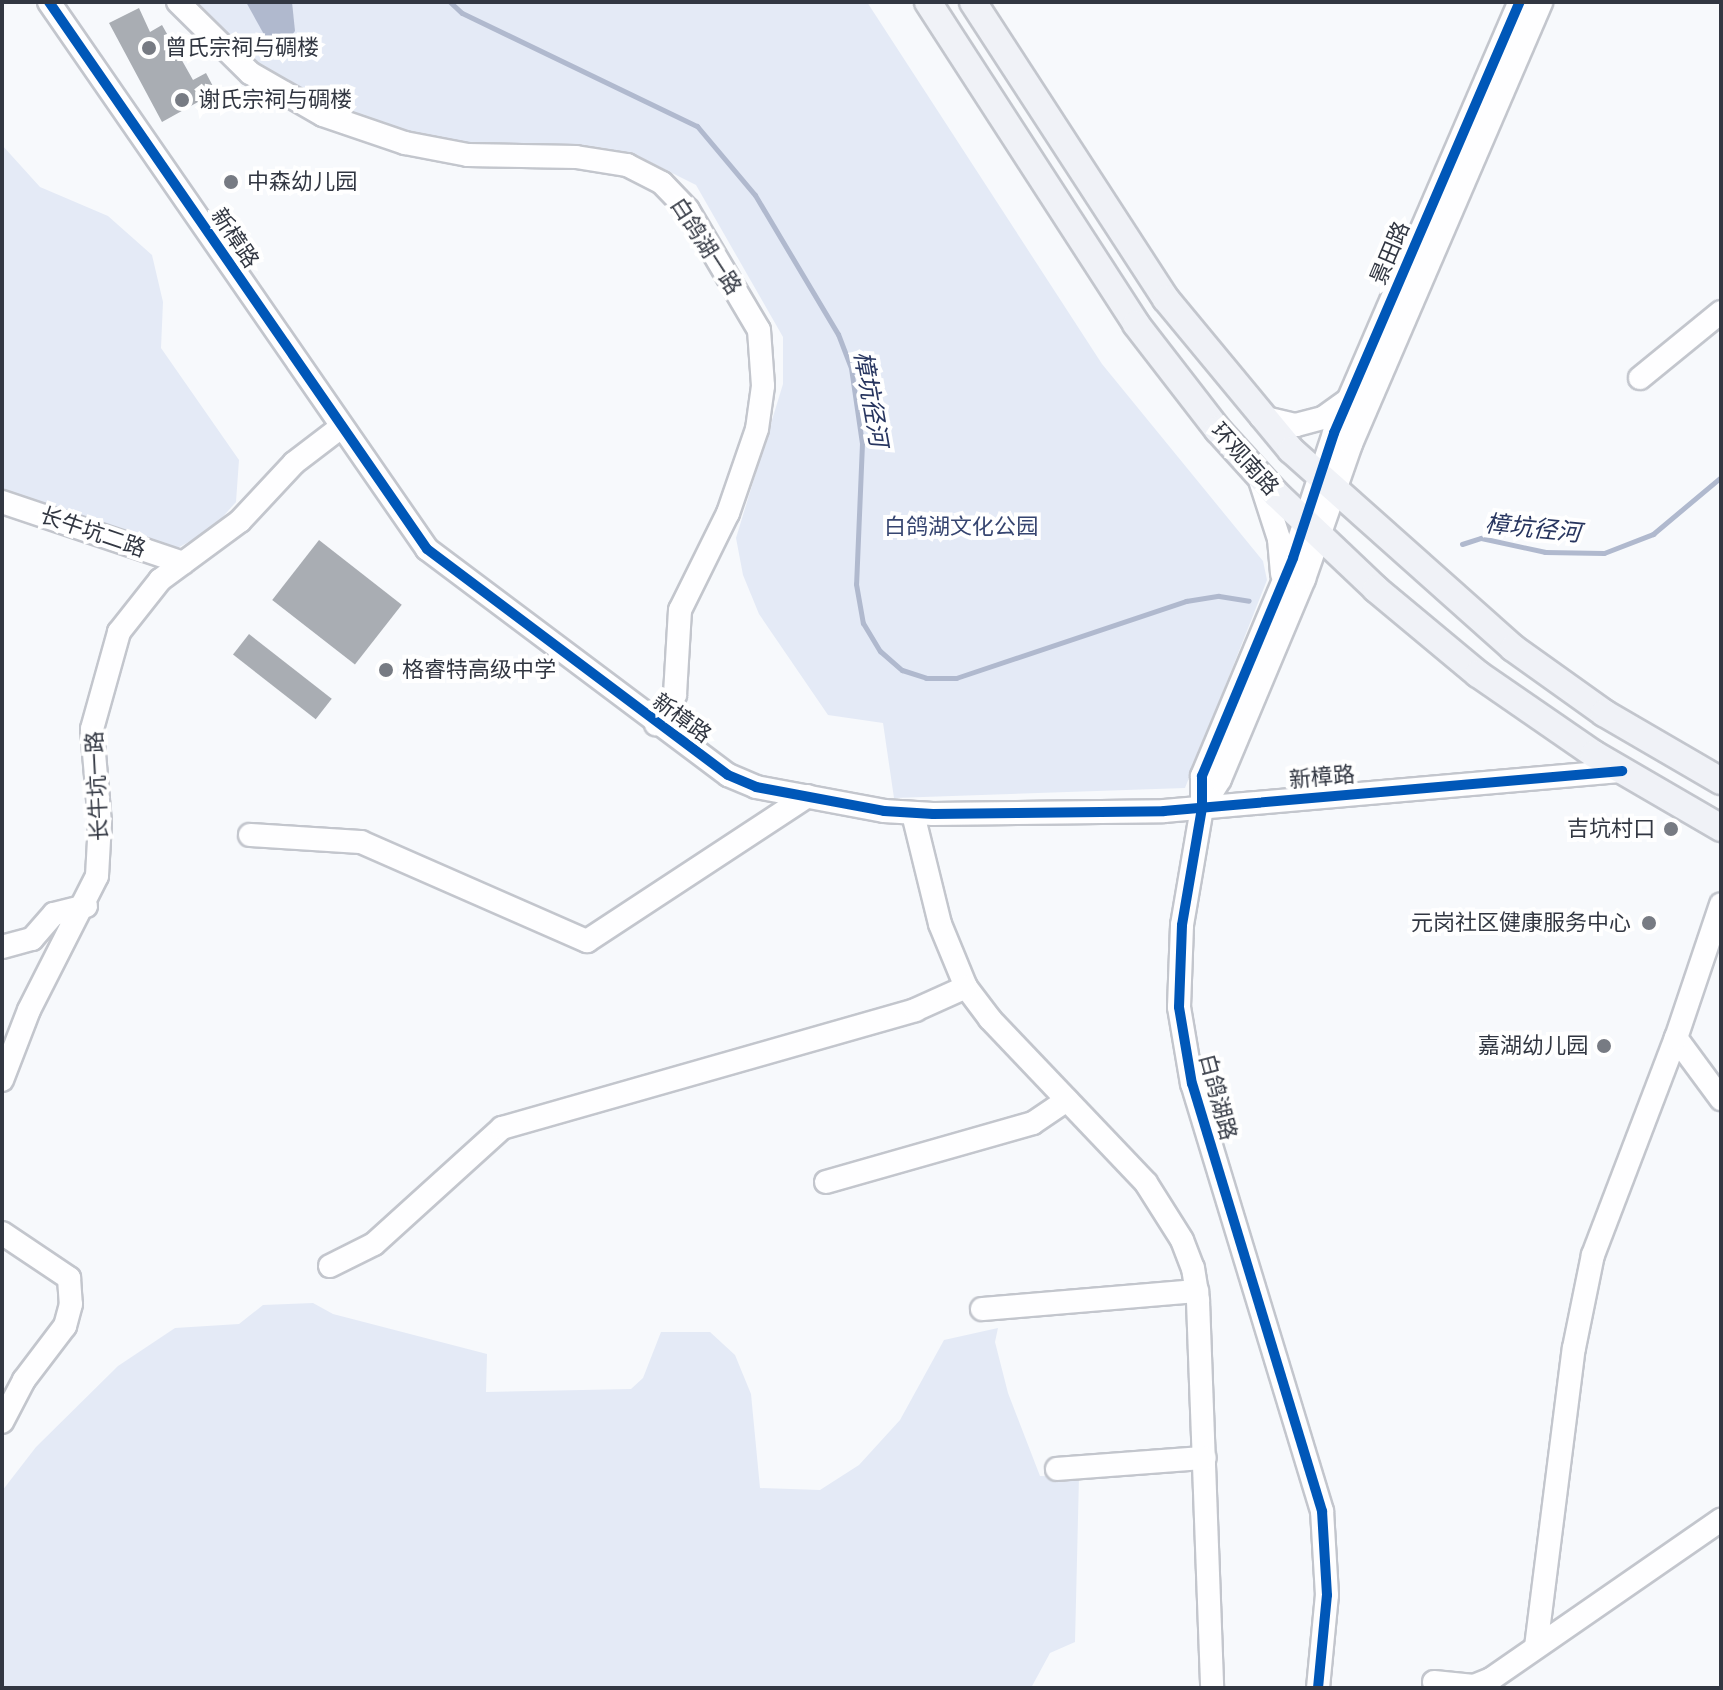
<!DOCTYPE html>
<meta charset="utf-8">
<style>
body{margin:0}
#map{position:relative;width:1723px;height:1690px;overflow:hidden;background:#f7f9fc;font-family:Rubik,"Noto Sans SC",sans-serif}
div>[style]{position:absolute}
.green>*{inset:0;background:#e4eaf6}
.water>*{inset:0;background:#b0b9ce}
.stream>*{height:5px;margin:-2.5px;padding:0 2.5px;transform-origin:2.5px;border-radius:2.5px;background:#b0b9ce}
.building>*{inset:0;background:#a9adb3;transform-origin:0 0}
.roads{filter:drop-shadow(2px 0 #c3c6cd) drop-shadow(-2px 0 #c3c6cd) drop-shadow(0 2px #c3c6cd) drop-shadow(0 -2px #c3c6cd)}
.minor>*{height:22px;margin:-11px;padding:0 11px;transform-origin:11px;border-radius:11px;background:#fefeff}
.major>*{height:26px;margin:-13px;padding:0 13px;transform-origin:13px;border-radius:13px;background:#f0f2f7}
.cycleway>*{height:10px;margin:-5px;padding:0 5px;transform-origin:5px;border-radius:5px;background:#0057b8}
.dots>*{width:22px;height:22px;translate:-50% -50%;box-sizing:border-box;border:4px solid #fff;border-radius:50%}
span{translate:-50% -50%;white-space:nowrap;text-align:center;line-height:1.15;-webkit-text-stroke:8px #fff;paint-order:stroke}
.poi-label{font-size:22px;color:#323742}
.left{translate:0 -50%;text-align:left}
.right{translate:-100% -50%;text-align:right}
.street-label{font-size:22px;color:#323742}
.park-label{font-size:22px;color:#364570}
.water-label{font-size:24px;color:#27355f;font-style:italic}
.frame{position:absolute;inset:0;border:4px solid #323742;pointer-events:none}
</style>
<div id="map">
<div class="green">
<i style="clip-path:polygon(192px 2px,867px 2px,1102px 364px,1263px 561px,1267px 580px,1185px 788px,894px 798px,883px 723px,828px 715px,759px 614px,743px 575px,736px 538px,783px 384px,783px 337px,696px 185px,634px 154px,598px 147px,463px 145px,340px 117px,277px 82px)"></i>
<i style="clip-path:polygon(2px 145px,40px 187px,108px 216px,152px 255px,163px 302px,161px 348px,239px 460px,236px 502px,212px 529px,174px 550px,2px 491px)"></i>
<i style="clip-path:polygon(313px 1303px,333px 1314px,487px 1354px,486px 1392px,631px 1389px,643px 1378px,661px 1332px,710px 1332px,735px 1355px,751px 1394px,760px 1488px,820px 1490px,859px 1465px,900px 1420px,944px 1340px,998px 1328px,995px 1342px,1008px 1393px,1040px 1476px,1079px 1477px,1075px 1642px,1050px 1653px,1031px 1688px,2px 1688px,2px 1491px,36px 1447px,118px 1366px,175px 1328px,239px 1324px,263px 1305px)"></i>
</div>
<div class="water">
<i style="clip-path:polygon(246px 2px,292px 2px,295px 31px,276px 56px)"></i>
</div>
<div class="stream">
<i style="left:450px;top:2px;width:16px;rotate:43deg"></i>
<i style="left:462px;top:13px;width:261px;rotate:25.7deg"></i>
<i style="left:697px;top:126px;width:90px;rotate:50deg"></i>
<i style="left:755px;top:195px;width:162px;rotate:59.2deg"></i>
<i style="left:838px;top:334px;width:36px;rotate:69deg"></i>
<i style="left:851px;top:368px;width:76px;rotate:81.7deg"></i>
<i style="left:862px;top:443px;width:141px;rotate:92.4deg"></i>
<i style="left:856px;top:584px;width:40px;rotate:80deg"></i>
<i style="left:863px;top:623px;width:33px;rotate:59deg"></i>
<i style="left:880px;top:651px;width:29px;rotate:41deg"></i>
<i style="left:902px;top:670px;width:25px;rotate:18deg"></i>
<i style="left:926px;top:678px;width:30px"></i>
<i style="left:956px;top:678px;width:243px;rotate:-18.5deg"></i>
<i style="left:1186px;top:601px;width:33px;rotate:-9deg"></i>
<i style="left:1219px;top:596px;width:30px;rotate:9deg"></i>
<i style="left:1462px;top:544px;width:20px;rotate:-18deg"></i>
<i style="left:1481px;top:538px;width:66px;rotate:12.3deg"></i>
<i style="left:1545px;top:552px;width:59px;rotate:1deg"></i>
<i style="left:1604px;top:553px;width:53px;rotate:-21.2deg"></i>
<i style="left:1653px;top:534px;width:89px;rotate:-40deg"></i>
</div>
<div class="building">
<i style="clip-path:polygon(139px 8px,150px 32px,162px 25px,193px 80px,206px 73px,216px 92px,162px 122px,109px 23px)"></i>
<i style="left:319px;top:540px;width:105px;height:76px;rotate:38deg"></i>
<i style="left:249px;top:634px;width:105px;height:26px;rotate:38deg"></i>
</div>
<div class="roads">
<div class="minor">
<i style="left:49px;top:2px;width:665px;rotate:55.35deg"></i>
<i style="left:427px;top:549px;width:376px;rotate:36.9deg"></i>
<i style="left:728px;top:775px;width:30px;rotate:23deg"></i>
<i style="left:756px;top:787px;width:130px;rotate:10.6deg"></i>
<i style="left:884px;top:811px;width:49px;rotate:3.5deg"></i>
<i style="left:933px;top:814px;width:231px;rotate:-0.7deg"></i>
<i style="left:1164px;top:811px;width:460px;rotate:-5deg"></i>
<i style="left:178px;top:2px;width:101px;rotate:44.6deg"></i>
<i style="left:250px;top:73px;width:84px;rotate:29.9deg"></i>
<i style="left:323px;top:115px;width:87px;rotate:18.9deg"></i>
<i style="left:405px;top:143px;width:64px;rotate:10.8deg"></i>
<i style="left:468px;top:155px;width:108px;rotate:1.1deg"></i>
<i style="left:576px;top:157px;width:52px;rotate:8.9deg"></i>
<i style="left:627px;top:165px;width:39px;rotate:27deg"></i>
<i style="left:662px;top:183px;width:37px;rotate:46deg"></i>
<i style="left:688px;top:210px;width:139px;rotate:59.4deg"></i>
<i style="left:759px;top:330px;width:56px;rotate:85.9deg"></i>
<i style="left:763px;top:386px;width:43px;rotate:97.9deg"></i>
<i style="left:757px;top:429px;width:89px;rotate:109deg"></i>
<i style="left:728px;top:513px;width:108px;rotate:116.3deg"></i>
<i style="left:680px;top:610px;width:85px;rotate:93.4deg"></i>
<i style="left:675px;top:695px;width:35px;rotate:123deg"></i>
<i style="left:1640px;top:378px;width:104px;rotate:-39.2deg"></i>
<i style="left:1261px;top:417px;width:36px;rotate:13deg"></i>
<i style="left:1296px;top:425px;width:28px;rotate:-15deg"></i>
<i style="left:1323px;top:418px;width:31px;rotate:-36deg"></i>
<i style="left:1260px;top:480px;width:62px;rotate:72.1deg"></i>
<i style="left:1279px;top:539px;width:35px;rotate:85deg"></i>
<i style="left:2px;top:502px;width:191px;rotate:18.6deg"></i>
<i style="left:1202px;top:808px;width:34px;rotate:-58deg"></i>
<i style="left:1220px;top:779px;width:217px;rotate:-67.2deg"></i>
<i style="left:1304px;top:579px;width:143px;rotate:-70.8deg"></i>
<i style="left:1351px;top:444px;width:481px;rotate:-66.7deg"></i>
<i style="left:913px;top:814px;width:113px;rotate:76.2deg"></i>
<i style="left:940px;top:924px;width:68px;rotate:67.6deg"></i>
<i style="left:966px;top:987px;width:40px;rotate:53deg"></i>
<i style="left:990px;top:1019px;width:226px;rotate:46.4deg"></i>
<i style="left:1146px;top:1183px;width:67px;rotate:57.7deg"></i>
<i style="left:1182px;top:1240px;width:30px;rotate:69deg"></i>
<i style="left:1193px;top:1268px;width:33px;rotate:81deg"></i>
<i style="left:1198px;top:1301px;width:387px;rotate:87.9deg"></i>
<i style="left:250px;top:835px;width:111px;rotate:3.6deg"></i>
<i style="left:361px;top:842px;width:247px;rotate:23.7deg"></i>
<i style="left:587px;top:941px;width:264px;rotate:-33.3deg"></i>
<i style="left:2px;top:947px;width:31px;rotate:-15deg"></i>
<i style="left:32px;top:939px;width:33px;rotate:-49deg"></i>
<i style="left:54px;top:914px;width:33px;rotate:-14deg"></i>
<i style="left:1676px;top:1038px;width:76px;rotate:53.6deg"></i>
<i style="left:2px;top:1080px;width:75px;rotate:-68.9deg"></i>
<i style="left:29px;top:1010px;width:150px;rotate:-63.1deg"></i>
<i style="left:97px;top:876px;width:53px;rotate:-86.8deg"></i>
<i style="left:100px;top:823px;width:94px;rotate:-94.9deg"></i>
<i style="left:92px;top:729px;width:101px;rotate:-74.4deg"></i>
<i style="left:119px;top:632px;width:66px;rotate:-51.7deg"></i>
<i style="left:160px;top:580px;width:99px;rotate:-36.4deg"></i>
<i style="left:240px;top:521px;width:79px;rotate:-47deg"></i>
<i style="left:294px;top:463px;width:58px;rotate:-37.3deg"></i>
<i style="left:826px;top:1182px;width:215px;rotate:-15.9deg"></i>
<i style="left:1033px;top:1123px;width:41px;rotate:-34.1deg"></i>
<i style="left:2px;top:1233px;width:81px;rotate:33.9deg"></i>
<i style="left:69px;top:1278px;width:26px;rotate:86deg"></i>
<i style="left:71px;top:1304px;width:23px;rotate:105deg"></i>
<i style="left:65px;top:1326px;width:68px;rotate:127.2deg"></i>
<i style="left:24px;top:1380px;width:47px;rotate:117.6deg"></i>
<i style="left:330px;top:1266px;width:49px;rotate:-26.6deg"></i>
<i style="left:374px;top:1244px;width:173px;rotate:-42.2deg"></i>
<i style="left:502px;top:1128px;width:430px;rotate:-15.9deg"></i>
<i style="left:915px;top:1010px;width:56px;rotate:-24.3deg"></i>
<i style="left:982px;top:1309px;width:216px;rotate:-4.8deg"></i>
<i style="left:1057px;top:1469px;width:148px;rotate:-4.3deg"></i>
<i style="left:1536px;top:1647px;width:301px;rotate:-82.8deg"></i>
<i style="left:1574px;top:1348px;width:95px;rotate:-78.5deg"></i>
<i style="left:1593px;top:1255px;width:232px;rotate:-69.1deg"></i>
<i style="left:1676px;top:1038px;width:141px;rotate:-71.4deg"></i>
<i style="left:1434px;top:1682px;width:40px;rotate:5.7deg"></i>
<i style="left:1474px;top:1686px;width:18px;rotate:-22deg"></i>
<i style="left:1491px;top:1679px;width:280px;rotate:-34.7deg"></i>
<i style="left:1318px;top:1688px;width:93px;rotate:-84.5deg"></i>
<i style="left:1327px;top:1595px;width:84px;rotate:-93.4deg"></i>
<i style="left:1322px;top:1511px;width:446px;rotate:-106.9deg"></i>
<i style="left:1192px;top:1084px;width:78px;rotate:-99.6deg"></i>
<i style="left:1179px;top:1007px;width:82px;rotate:-87.9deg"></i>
<i style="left:1182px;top:925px;width:119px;rotate:-80.3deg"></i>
<i style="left:1202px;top:808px;width:32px;rotate:-90deg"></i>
<i style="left:1202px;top:776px;width:236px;rotate:-67.3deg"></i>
<i style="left:1293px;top:558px;width:132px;rotate:-71.8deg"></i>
<i style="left:1334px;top:433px;width:469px;rotate:-66.7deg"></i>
</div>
<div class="major">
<i style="left:928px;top:2px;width:383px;rotate:57.1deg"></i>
<i style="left:1136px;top:324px;width:134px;rotate:52.3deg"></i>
<i style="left:1218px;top:430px;width:86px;rotate:47.8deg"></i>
<i style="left:1276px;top:494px;width:138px;rotate:43.5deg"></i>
<i style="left:1376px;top:589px;width:133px;rotate:39.8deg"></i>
<i style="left:1478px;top:674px;width:141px;rotate:34.6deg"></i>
<i style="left:1594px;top:754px;width:147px;rotate:30.2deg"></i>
<i style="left:973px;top:2px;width:354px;rotate:57deg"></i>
<i style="left:1166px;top:299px;width:196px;rotate:50.4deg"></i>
<i style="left:1291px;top:450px;width:297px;rotate:41.7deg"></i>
<i style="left:1513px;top:648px;width:112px;rotate:35.5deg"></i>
<i style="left:1604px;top:713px;width:135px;rotate:30.2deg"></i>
</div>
</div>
<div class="cycleway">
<i style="left:49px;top:2px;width:665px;rotate:55.35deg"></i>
<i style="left:427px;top:549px;width:376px;rotate:36.9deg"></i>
<i style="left:728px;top:775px;width:30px;rotate:23deg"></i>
<i style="left:756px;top:787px;width:130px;rotate:10.6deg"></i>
<i style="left:884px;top:811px;width:49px;rotate:3.5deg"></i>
<i style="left:933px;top:814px;width:231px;rotate:-0.7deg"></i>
<i style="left:1164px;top:811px;width:460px;rotate:-5deg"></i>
<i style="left:1318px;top:1688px;width:93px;rotate:-84.5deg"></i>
<i style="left:1327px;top:1595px;width:84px;rotate:-93.4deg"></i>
<i style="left:1322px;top:1511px;width:446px;rotate:-106.9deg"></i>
<i style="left:1192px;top:1084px;width:78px;rotate:-99.6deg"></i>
<i style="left:1179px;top:1007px;width:82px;rotate:-87.9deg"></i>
<i style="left:1182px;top:925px;width:119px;rotate:-80.3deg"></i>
<i style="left:1202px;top:808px;width:32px;rotate:-90deg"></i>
<i style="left:1202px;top:776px;width:236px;rotate:-67.3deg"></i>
<i style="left:1293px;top:558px;width:132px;rotate:-71.8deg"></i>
<i style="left:1334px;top:433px;width:469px;rotate:-66.7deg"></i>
</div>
<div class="dots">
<i style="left:149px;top:48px;background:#777b83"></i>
<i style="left:182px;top:100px;background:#777b83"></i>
<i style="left:231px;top:182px;background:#777b83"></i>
<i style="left:386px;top:670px;background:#777b83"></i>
<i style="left:1671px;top:829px;background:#777b83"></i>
<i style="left:1649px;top:923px;background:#777b83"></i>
<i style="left:1604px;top:1046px;background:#777b83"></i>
</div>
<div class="poi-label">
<span class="left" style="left:165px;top:48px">曾氏宗祠与碉楼</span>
<span class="left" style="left:198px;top:100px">谢氏宗祠与碉楼</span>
<span class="left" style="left:247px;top:182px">中森幼儿园</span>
<span class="left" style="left:402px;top:670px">格睿特高级中学</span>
<span class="right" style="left:1655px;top:829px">吉坑村口</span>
<span class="right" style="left:1631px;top:923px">元岗社区健康服务中心</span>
<span class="right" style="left:1588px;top:1046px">嘉湖幼儿园</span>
</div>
<div class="street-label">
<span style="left:235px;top:238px;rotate:56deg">新樟路</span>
<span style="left:706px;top:246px;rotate:57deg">白鸽湖一路</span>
<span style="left:1390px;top:253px;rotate:-67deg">景田路</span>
<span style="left:1245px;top:459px;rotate:48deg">环观南路</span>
<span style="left:93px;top:532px;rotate:19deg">长牛坑二路</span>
<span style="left:682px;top:718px;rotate:36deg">新樟路</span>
<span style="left:1322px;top:777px;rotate:-5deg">新樟路</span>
<span style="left:97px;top:786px;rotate:-93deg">长牛坑一路</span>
<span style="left:1218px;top:1097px;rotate:75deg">白鸽湖路</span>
</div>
<div class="park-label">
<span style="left:961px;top:527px">白鸽湖文化公园</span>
</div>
<div class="water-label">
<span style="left:870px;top:399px;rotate:80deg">樟坑径河</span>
<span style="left:1533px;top:529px;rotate:6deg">樟坑径河</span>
</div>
<div class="frame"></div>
</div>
